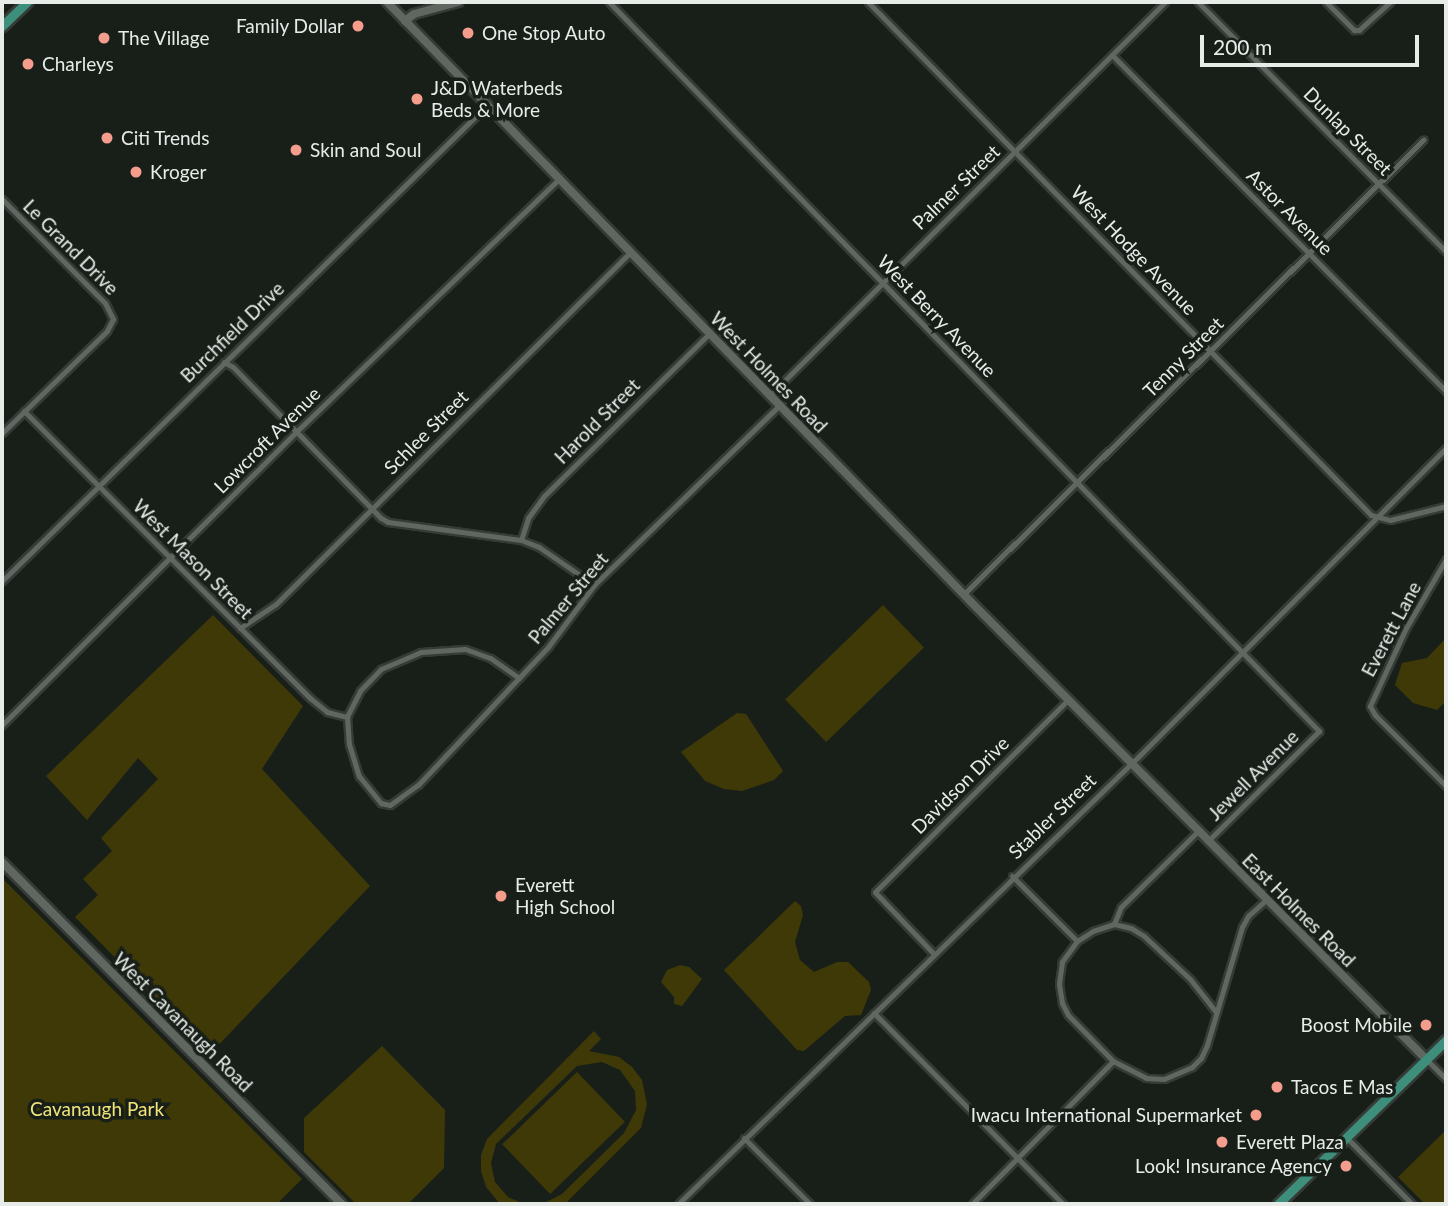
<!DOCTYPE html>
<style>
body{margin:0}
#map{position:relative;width:1448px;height:1206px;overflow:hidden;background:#181f19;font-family:Lato,sans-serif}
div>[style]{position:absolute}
.green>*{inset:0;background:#3e3907;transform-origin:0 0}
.roads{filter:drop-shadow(2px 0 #363b37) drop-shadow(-2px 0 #363b37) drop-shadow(0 2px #363b37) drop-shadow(0 -2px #363b37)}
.street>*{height:5px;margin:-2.5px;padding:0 2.5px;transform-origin:2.5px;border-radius:2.5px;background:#5f6760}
.secondary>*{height:8px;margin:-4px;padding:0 4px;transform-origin:4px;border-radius:4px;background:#5f6760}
.primary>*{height:9px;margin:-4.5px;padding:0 4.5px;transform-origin:4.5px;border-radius:4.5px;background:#3d8f7b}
.dots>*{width:19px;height:19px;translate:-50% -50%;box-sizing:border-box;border:4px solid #181f19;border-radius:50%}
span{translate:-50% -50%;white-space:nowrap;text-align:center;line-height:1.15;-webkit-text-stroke:7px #181f19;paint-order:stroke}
.poi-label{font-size:19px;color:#e7ece8}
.right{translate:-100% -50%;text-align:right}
.left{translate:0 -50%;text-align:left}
.street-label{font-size:19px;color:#e7ece8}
.park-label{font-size:19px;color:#f0e478}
.frame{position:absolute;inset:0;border:4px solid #e7ece8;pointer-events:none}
.scale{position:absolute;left:1200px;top:35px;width:219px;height:32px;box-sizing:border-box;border:4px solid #e7ece8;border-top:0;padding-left:9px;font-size:21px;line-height:24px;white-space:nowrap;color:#e7ece8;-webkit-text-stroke:5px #181f19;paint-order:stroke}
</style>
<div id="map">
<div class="green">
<i style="left:883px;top:605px;width:59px;height:136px;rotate:46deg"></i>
<i style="clip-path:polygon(213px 615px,303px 706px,262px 769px,370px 886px,210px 1054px,75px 917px,98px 895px,83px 879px,112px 851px,101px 838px,158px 779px,138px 758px,87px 820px,46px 776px)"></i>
<i style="clip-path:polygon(1446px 638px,1446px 701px,1437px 710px,1413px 703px,1395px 685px,1402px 663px,1427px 658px)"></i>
<i style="clip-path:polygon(737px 713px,746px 714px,783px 771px,774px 780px,742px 791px,724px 789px,705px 781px,681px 752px)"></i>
<i style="clip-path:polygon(2px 878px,302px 1179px,277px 1204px,2px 1204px)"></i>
<i style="clip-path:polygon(795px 901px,801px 906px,803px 915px,795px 942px,800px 960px,814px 972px,837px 962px,848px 962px,869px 982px,871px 990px,861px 1015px,845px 1016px,804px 1051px,797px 1050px,724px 970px)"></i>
<i style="clip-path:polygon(680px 965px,689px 967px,702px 979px,682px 1006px,674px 1004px,674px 997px,661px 982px,667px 970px)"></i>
<i style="clip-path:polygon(594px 1031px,601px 1039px,589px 1051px,619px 1057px,632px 1067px,642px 1080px,647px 1104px,641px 1128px,565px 1204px,542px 1204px,562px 1194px,624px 1133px,636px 1110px,635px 1091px,620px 1070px,602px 1062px,577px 1066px,496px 1144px,491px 1163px,495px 1182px,508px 1197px,524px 1204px,500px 1204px,486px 1187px,481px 1171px,481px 1155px,487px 1139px)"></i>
<i style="clip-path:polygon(382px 1046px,445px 1110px,444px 1168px,408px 1204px,356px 1204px,304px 1152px,304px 1118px)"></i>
<i style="left:577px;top:1072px;width:69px;height:104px;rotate:46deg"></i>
<i style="clip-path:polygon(1446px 1130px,1446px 1204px,1425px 1204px,1398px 1177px)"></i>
</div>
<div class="roads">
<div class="street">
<i style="left:609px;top:2px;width:1018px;rotate:45.76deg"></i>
<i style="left:1319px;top:731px;width:156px;rotate:135.3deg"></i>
<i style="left:868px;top:2px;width:718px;rotate:45.56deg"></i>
<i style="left:1371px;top:515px;width:20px;rotate:15deg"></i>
<i style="left:1390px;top:520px;width:58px;rotate:-14deg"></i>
<i style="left:1198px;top:2px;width:352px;rotate:45.2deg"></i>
<i style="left:1326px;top:2px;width:40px;rotate:45deg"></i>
<i style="left:1354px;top:30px;width:5px"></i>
<i style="left:1359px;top:30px;width:42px;rotate:-42.1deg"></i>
<i style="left:1112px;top:55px;width:474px;rotate:45.2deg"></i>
<i style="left:2px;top:199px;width:146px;rotate:45.3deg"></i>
<i style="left:105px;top:303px;width:18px;rotate:63deg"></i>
<i style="left:113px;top:319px;width:13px;rotate:117deg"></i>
<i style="left:107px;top:331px;width:146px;rotate:135.8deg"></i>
<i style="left:224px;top:362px;width:10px;rotate:29deg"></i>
<i style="left:233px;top:367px;width:211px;rotate:45.6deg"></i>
<i style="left:381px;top:518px;width:8px;rotate:30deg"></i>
<i style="left:388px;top:522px;width:134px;rotate:7.7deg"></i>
<i style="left:521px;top:540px;width:19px;rotate:21deg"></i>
<i style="left:539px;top:547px;width:67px;rotate:34.6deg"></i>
<i style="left:770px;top:395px;width:557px;rotate:-44.85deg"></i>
<i style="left:24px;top:411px;width:405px;rotate:45.1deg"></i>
<i style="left:310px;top:698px;width:22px;rotate:39deg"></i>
<i style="left:327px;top:712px;width:21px;rotate:14deg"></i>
<i style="left:521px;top:540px;width:23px;rotate:-72deg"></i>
<i style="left:528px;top:518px;width:27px;rotate:-54deg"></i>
<i style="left:544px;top:496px;width:231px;rotate:-44.5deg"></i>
<i style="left:1446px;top:559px;width:80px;rotate:120.1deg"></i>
<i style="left:1406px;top:628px;width:86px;rotate:114.8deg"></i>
<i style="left:1370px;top:706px;width:10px;rotate:61deg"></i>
<i style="left:1375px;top:715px;width:100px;rotate:45deg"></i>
<i style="left:2px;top:581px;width:678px;rotate:-44.46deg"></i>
<i style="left:964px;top:594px;width:646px;rotate:-44.69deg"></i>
<i style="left:240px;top:628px;width:43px;rotate:-33.7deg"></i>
<i style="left:276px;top:604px;width:499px;rotate:-44.8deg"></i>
<i style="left:519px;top:678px;width:35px;rotate:-145deg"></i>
<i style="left:490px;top:658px;width:27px;rotate:-160deg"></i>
<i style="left:465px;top:649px;width:44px;rotate:176.1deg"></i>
<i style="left:421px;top:652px;width:43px;rotate:157deg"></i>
<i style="left:381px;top:669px;width:30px;rotate:134deg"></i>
<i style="left:360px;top:691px;width:29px;rotate:117deg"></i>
<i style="left:347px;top:717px;width:27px;rotate:86deg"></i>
<i style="left:349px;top:744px;width:34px;rotate:73deg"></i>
<i style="left:359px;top:776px;width:35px;rotate:51deg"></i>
<i style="left:381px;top:803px;width:9px;rotate:13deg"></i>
<i style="left:390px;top:805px;width:34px;rotate:-36deg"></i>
<i style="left:418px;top:785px;width:190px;rotate:-46.7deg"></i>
<i style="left:548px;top:647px;width:77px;rotate:-53.4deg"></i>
<i style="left:594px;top:585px;width:257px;rotate:-44.1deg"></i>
<i style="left:2px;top:725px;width:415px;rotate:-44.9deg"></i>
<i style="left:296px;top:432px;width:364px;rotate:-43.9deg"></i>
<i style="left:1012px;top:876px;width:92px;rotate:45deg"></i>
<i style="left:1114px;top:924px;width:18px;rotate:-68deg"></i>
<i style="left:1121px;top:907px;width:108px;rotate:-44.6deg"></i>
<i style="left:933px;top:953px;width:84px;rotate:-133.6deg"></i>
<i style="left:875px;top:892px;width:272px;rotate:-44.9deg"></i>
<i style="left:1216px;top:1012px;width:42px;rotate:-128.2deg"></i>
<i style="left:1190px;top:979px;width:63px;rotate:-136.9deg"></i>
<i style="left:1144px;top:936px;width:15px;rotate:-148deg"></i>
<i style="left:1131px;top:928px;width:17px;rotate:-167deg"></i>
<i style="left:1114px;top:924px;width:22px;rotate:162deg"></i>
<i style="left:1093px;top:931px;width:19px;rotate:148deg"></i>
<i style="left:1077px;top:941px;width:26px;rotate:126deg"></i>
<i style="left:1062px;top:962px;width:22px;rotate:98deg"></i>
<i style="left:1059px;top:984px;width:19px;rotate:81deg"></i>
<i style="left:1062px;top:1003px;width:13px;rotate:63deg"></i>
<i style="left:1068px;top:1015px;width:64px;rotate:45.6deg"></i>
<i style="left:1113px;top:1061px;width:37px;rotate:27deg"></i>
<i style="left:1146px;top:1078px;width:18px;rotate:3deg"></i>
<i style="left:1164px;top:1079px;width:30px;rotate:-23deg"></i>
<i style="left:1192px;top:1067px;width:13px;rotate:-45deg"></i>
<i style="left:1201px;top:1058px;width:14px;rotate:-65deg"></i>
<i style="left:1207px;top:1045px;width:123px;rotate:-73.5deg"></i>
<i style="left:1242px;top:927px;width:13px;rotate:-61deg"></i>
<i style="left:1248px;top:916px;width:25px;rotate:-42deg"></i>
<i style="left:874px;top:1013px;width:269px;rotate:45.3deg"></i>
<i style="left:1426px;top:1059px;width:28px;rotate:45deg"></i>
<i style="left:1346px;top:1137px;width:94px;rotate:45.4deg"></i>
<i style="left:744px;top:1138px;width:93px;rotate:45deg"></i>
<i style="left:678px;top:1204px;width:641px;rotate:-44.18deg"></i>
<i style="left:1138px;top:757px;width:436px;rotate:-45.1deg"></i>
<i style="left:972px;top:1204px;width:201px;rotate:-45.4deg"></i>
</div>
<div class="secondary">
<i style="left:387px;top:2px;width:837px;rotate:45.77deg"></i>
<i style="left:971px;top:602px;width:645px;rotate:45.13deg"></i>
<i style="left:405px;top:21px;width:11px;rotate:-38deg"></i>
<i style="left:414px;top:14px;width:46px;rotate:-15.3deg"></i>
<i style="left:2px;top:862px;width:482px;rotate:45.2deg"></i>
</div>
<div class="primary">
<i style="left:2px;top:26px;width:35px;rotate:-44deg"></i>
<i style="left:1278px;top:1204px;width:235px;rotate:-44.3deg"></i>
</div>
</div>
<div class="dots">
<i style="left:358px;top:26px;background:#f49d8c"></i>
<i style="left:468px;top:33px;background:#f49d8c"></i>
<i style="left:104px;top:38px;background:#f49d8c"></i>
<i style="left:28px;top:64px;background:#f49d8c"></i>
<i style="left:417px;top:99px;background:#f49d8c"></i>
<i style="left:107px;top:138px;background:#f49d8c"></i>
<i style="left:296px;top:150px;background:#f49d8c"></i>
<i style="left:136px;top:172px;background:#f49d8c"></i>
<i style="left:501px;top:896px;background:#f49d8c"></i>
<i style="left:1426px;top:1025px;background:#f49d8c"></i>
<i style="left:1277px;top:1087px;background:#f49d8c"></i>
<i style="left:1256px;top:1115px;background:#f49d8c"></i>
<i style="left:1222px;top:1142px;background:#f49d8c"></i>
<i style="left:1346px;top:1166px;background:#f49d8c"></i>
</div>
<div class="poi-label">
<span class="right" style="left:344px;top:26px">Family Dollar</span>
<span class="left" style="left:482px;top:33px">One Stop Auto</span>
<span class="left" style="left:118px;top:38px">The Village</span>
<span class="left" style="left:42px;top:64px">Charleys</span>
<span class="left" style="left:431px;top:99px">J&amp;D Waterbeds<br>Beds &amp; More</span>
<span class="left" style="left:121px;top:138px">Citi Trends</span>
<span class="left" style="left:310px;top:150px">Skin and Soul</span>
<span class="left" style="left:150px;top:172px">Kroger</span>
<span class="left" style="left:515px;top:896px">Everett<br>High School</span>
<span class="right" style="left:1412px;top:1025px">Boost Mobile</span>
<span class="left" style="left:1291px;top:1087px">Tacos E Mas</span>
<span class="right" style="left:1242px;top:1115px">Iwacu International Supermarket</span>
<span class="left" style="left:1236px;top:1142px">Everett Plaza</span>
<span class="right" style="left:1332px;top:1166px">Look! Insurance Agency</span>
</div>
<div class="street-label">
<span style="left:1348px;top:131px;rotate:45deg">Dunlap Street</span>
<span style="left:956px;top:187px;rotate:-44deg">Palmer Street</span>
<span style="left:1290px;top:212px;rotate:45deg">Astor Avenue</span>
<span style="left:71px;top:247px;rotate:45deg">Le Grand Drive</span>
<span style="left:1134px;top:250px;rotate:46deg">West Hodge Avenue</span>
<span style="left:937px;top:316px;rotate:46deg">West Berry Avenue</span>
<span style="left:232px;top:332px;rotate:-44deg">Burchfield Drive</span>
<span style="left:1183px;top:357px;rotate:-45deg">Tenny Street</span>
<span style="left:769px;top:372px;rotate:46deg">West Holmes Road</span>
<span style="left:597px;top:421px;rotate:-45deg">Harold Street</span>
<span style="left:426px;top:432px;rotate:-45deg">Schlee Street</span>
<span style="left:267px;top:440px;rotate:-45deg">Lowcroft Avenue</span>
<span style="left:193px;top:559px;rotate:45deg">West Mason Street</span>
<span style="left:568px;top:598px;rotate:-50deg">Palmer Street</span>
<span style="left:1391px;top:629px;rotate:-62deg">Everett Lane</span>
<span style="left:1253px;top:775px;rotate:-45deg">Jewell Avenue</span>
<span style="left:960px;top:785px;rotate:-45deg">Davidson Drive</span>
<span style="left:1052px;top:816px;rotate:-44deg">Stabler Street</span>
<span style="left:1299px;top:910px;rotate:45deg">East Holmes Road</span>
<span style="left:183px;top:1022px;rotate:45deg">West Cavanaugh Road</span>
</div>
<div class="park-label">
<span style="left:97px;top:1109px">Cavanaugh Park</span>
</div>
<div class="frame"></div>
<div class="scale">200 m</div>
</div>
